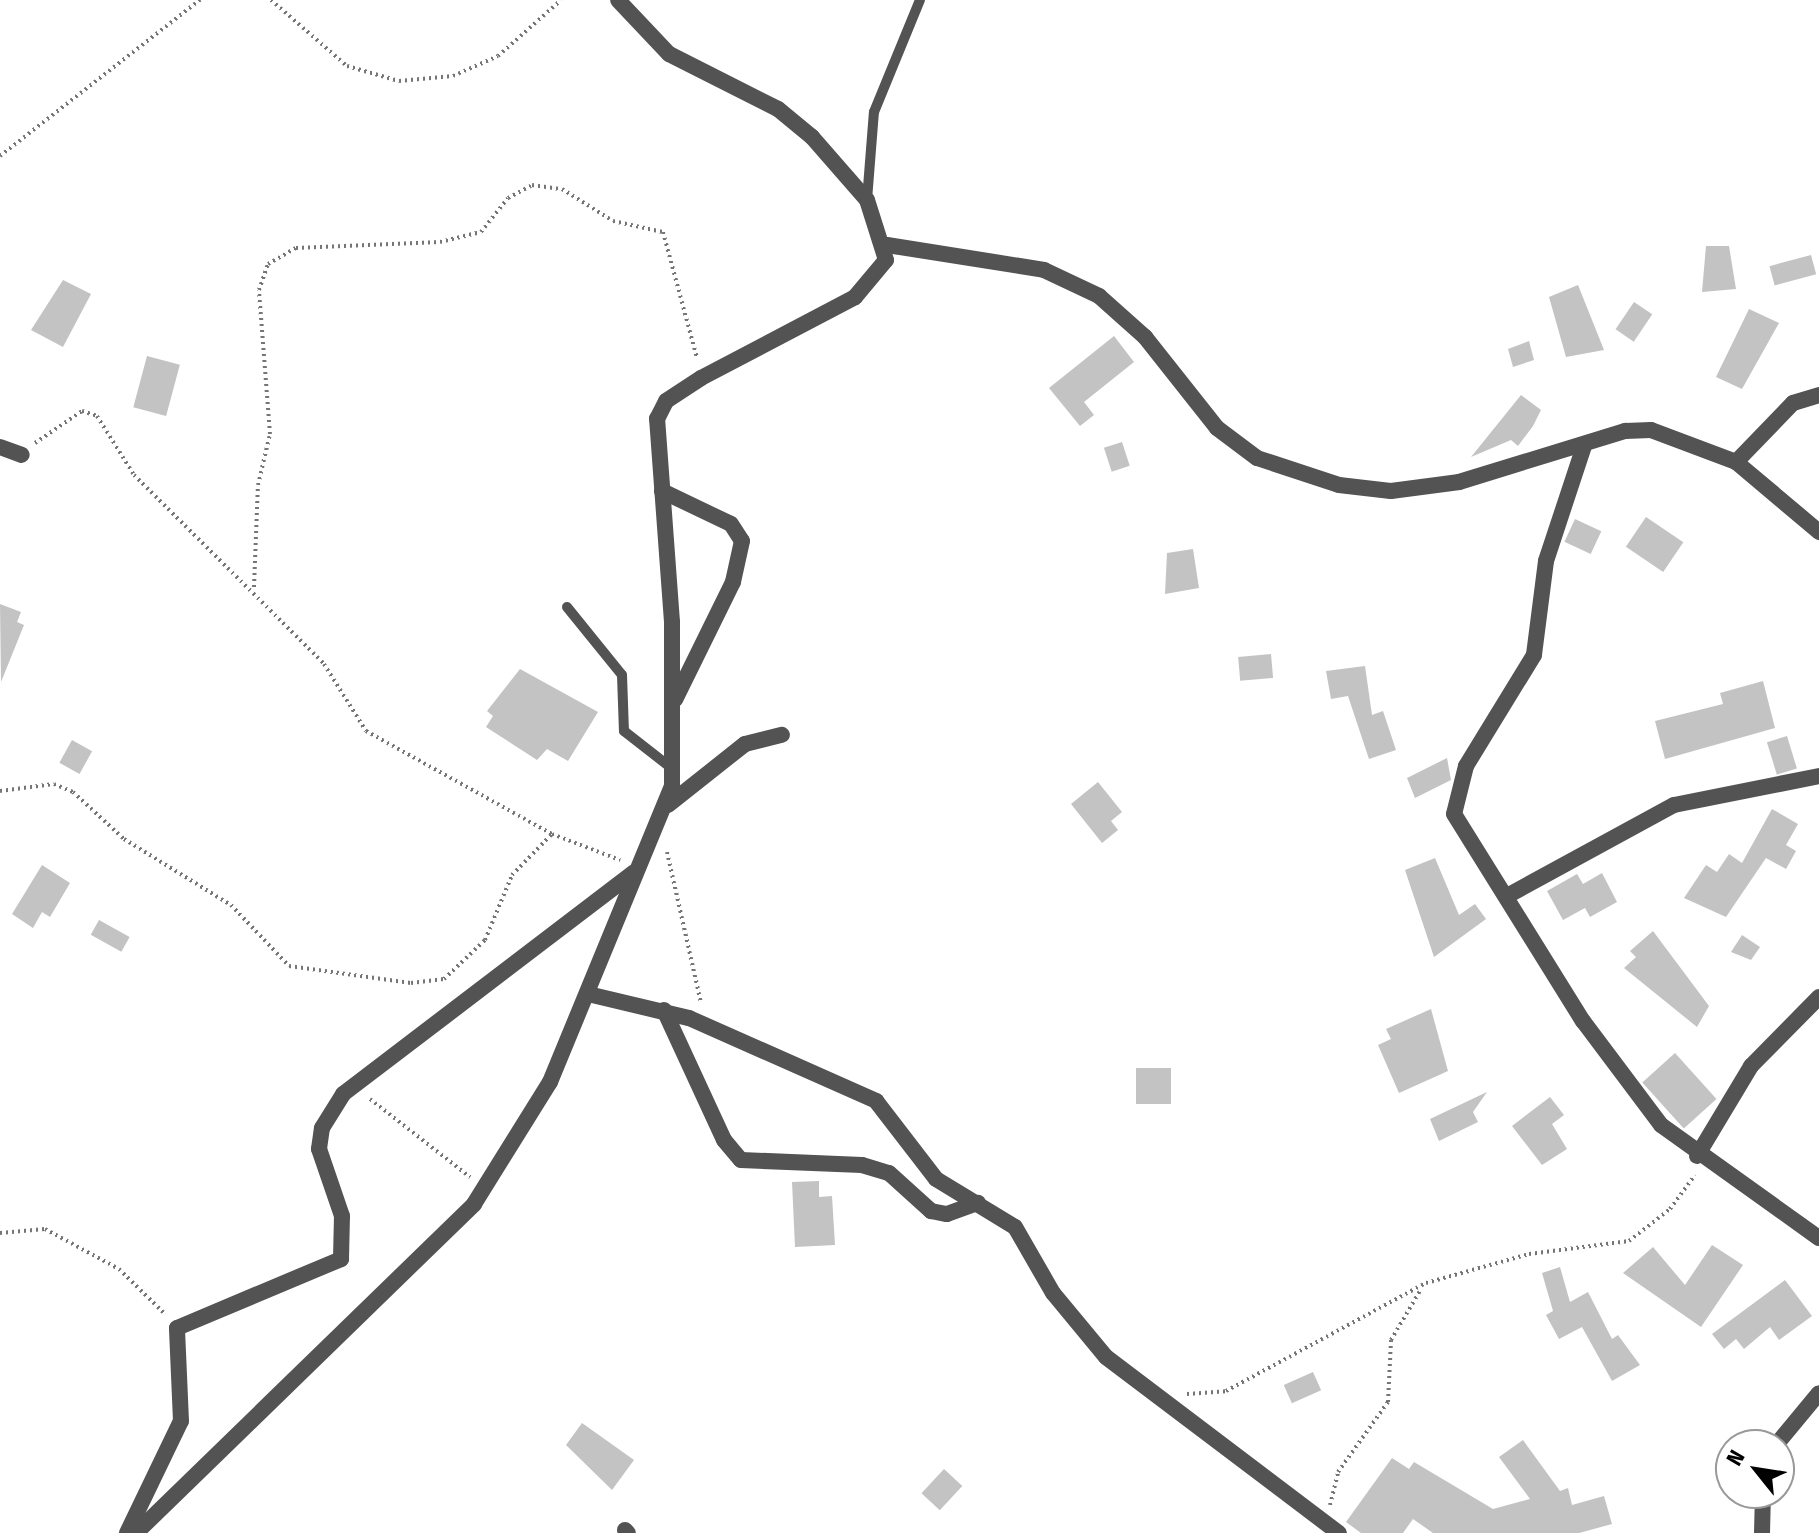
<!DOCTYPE html>
<style>
body{margin:0}
#map{position:relative;width:1819px;height:1533px;overflow:hidden;background:#fff;font-family:"Fira Sans Condensed",sans-serif}
div>[style]{position:absolute}
.building>*{inset:0;background:#c3c3c3;transform-origin:0 0}
.path>*{height:4px;margin-top:-2px;transform-origin:0;background:repeating-linear-gradient(90deg,#757575 0 2px,transparent 0 6px)}
.service>*{height:10px;margin:-5px;padding:0 5px;transform-origin:5px;border-radius:5px;background:#535353}
.minor>*{height:16px;margin:-8px;padding:0 8px;transform-origin:8px;border-radius:8px;background:#535353}
span{translate:-50% -50%;white-space:nowrap;text-align:center;line-height:1.15;-webkit-text-stroke:6px #fff;paint-order:stroke}
.north{position:absolute;left:1715px;top:1429px;width:80px;height:80px;box-sizing:border-box;background:#fff;border:2px solid #999;border-radius:50%;rotate:300deg;font-size:22px;font-weight:700;line-height:32px;text-align:center;color:#000}
.north::after{content:'';display:block;margin:auto;width:28px;height:36px;background:#000;clip-path:polygon(50% 0,100% 100%,50% 72%,0 100%)}
</style>
<div id="map">
<div class="building">
<i style="clip-path:polygon(1706px 246px,1729px 246px,1736px 289px,1702px 292px)"></i>
<i style="left:1811px;top:255px;width:20px;height:43px;rotate:75deg"></i>
<i style="clip-path:polygon(63px 280px,91px 294px,63px 347px,31px 330px)"></i>
<i style="clip-path:polygon(1578px 285px,1604px 350px,1566px 357px,1549px 297px)"></i>
<i style="left:1634px;top:302px;width:22px;height:33px;rotate:34deg"></i>
<i style="clip-path:polygon(1749px 309px,1779px 323px,1742px 389px,1716px 377px)"></i>
<i style="clip-path:polygon(1114px 336px,1134px 362px,1084px 402px,1094px 415px,1080px 426px,1049px 388px)"></i>
<i style="clip-path:polygon(1529px 341px,1534px 360px,1513px 367px,1508px 349px)"></i>
<i style="left:147px;top:356px;width:34px;height:53px;rotate:15deg"></i>
<i style="clip-path:polygon(1521px 395px,1541px 410px,1533px 426px,1518px 446px,1511px 440px,1471px 457px)"></i>
<i style="left:1122px;top:442px;width:25px;height:19px;rotate:72deg"></i>
<i style="left:1646px;top:517px;width:45px;height:36px;rotate:34deg"></i>
<i style="left:1575px;top:519px;width:29px;height:25px;rotate:25deg"></i>
<i style="clip-path:polygon(1193px 549px,1199px 588px,1165px 594px,1167px 553px)"></i>
<i style="clip-path:polygon(0 604px,21px 612px,17px 622px,24px 625px,1px 682px)"></i>
<i style="left:1271px;top:654px;width:24px;height:33px;rotate:85deg"></i>
<i style="clip-path:polygon(1365px 666px,1372px 715px,1383px 711px,1396px 750px,1369px 759px,1348px 696px,1331px 699px,1326px 671px)"></i>
<i style="clip-path:polygon(520px 669px,598px 712px,568px 761px,547px 749px,537px 760px,486px 727px,493px 716px,487px 711px)"></i>
<i style="clip-path:polygon(1763px 681px,1775px 728px,1665px 759px,1655px 721px,1723px 704px,1720px 693px)"></i>
<i style="left:1787px;top:736px;width:34px;height:21px;rotate:73deg"></i>
<i style="left:72px;top:740px;width:23px;height:26px;rotate:29deg"></i>
<i style="clip-path:polygon(1447px 758px,1451px 780px,1415px 798px,1407px 778px)"></i>
<i style="clip-path:polygon(1098px 782px,1122px 812px,1111px 821px,1118px 830px,1102px 843px,1071px 804px)"></i>
<i style="clip-path:polygon(1772px 809px,1798px 824px,1786px 845px,1796px 851px,1786px 869px,1766px 858px,1726px 917px,1684px 898px,1706px 865px,1717px 872px,1729px 854px,1742px 863px)"></i>
<i style="clip-path:polygon(1435px 858px,1459px 915px,1475px 904px,1486px 919px,1434px 957px,1405px 870px)"></i>
<i style="clip-path:polygon(42px 865px,70px 883px,50px 917px,42px 912px,33px 928px,12px 914px)"></i>
<i style="clip-path:polygon(1602px 873px,1617px 902px,1590px 917px,1585px 908px,1563px 920px,1547px 891px,1577px 874px,1583px 884px)"></i>
<i style="left:99px;top:920px;width:35px;height:17px;rotate:29deg"></i>
<i style="clip-path:polygon(1653px 931px,1709px 1006px,1697px 1027px,1624px 968px,1636px 957px,1630px 951px)"></i>
<i style="clip-path:polygon(1742px 935px,1760px 947px,1751px 960px,1731px 952px)"></i>
<i style="clip-path:polygon(1431px 1009px,1448px 1071px,1399px 1093px,1378px 1045px,1391px 1039px,1386px 1029px)"></i>
<i style="left:1675px;top:1053px;width:62px;height:44px;rotate:48deg"></i>
<i style="left:1136px;top:1068px;width:35px;height:36px"></i>
<i style="clip-path:polygon(1487px 1092px,1473px 1112px,1478px 1122px,1439px 1141px,1430px 1119px)"></i>
<i style="clip-path:polygon(1550px 1097px,1564px 1115px,1552px 1124px,1567px 1149px,1542px 1165px,1512px 1126px)"></i>
<i style="clip-path:polygon(819px 1181px,819px 1197px,832px 1196px,835px 1245px,795px 1247px,792px 1182px)"></i>
<i style="clip-path:polygon(1712px 1245px,1743px 1265px,1701px 1327px,1623px 1273px,1653px 1247px,1685px 1285px)"></i>
<i style="clip-path:polygon(1560px 1267px,1570px 1302px,1588px 1292px,1612px 1339px,1618px 1335px,1640px 1365px,1612px 1381px,1582px 1327px,1559px 1339px,1546px 1315px,1553px 1311px,1542px 1273px)"></i>
<i style="clip-path:polygon(1785px 1280px,1812px 1316px,1779px 1340px,1770px 1327px,1744px 1349px,1736px 1339px,1724px 1349px,1712px 1334px)"></i>
<i style="left:1313px;top:1372px;width:20px;height:32px;rotate:66deg"></i>
<i style="clip-path:polygon(582px 1423px,634px 1460px,612px 1490px,566px 1445px)"></i>
<i style="clip-path:polygon(1523px 1440px,1560px 1491px,1568px 1488px,1572px 1505px,1604px 1496px,1612px 1524px,1579px 1533px,1433px 1533px,1413px 1519px,1403px 1533px,1361px 1533px,1346px 1522px,1392px 1458px,1409px 1469px,1414px 1462px,1493px 1509px,1530px 1499px,1499px 1457px)"></i>
<i style="left:944px;top:1469px;width:25px;height:33px;rotate:43deg"></i>
</div>
<div class="path">
<i style="left:271px;top:0;width:101px;rotate:41deg"></i>
<i style="left:347px;top:66px;width:54px;rotate:16.1deg"></i>
<i style="left:399px;top:81px;width:54px;rotate:-5.3deg"></i>
<i style="left:453px;top:76px;width:49px;rotate:-24deg"></i>
<i style="left:498px;top:56px;width:84px;rotate:-41.6deg"></i>
<i style="left:0;top:156px;width:254px;rotate:-38deg"></i>
<i style="left:35px;top:443px;width:57px;rotate:-34.2deg"></i>
<i style="left:82px;top:411px;width:16px;rotate:18deg"></i>
<i style="left:97px;top:416px;width:70px;rotate:57.9deg"></i>
<i style="left:134px;top:475px;width:268px;rotate:44.8deg"></i>
<i style="left:324px;top:664px;width:79px;rotate:57.9deg"></i>
<i style="left:366px;top:731px;width:213px;rotate:29deg"></i>
<i style="left:552px;top:834px;width:73px;rotate:20.9deg"></i>
<i style="left:254px;top:587px;width:102px;rotate:-87.8deg"></i>
<i style="left:258px;top:485px;width:52px;rotate:-76.8deg"></i>
<i style="left:270px;top:434px;width:144px;rotate:-94.4deg"></i>
<i style="left:259px;top:290px;width:28px;rotate:-71deg"></i>
<i style="left:268px;top:264px;width:32px;rotate:-30deg"></i>
<i style="left:296px;top:248px;width:144px;rotate:-2.4deg"></i>
<i style="left:440px;top:242px;width:42px;rotate:-13.7deg"></i>
<i style="left:481px;top:232px;width:43px;rotate:-51.5deg"></i>
<i style="left:508px;top:198px;width:27px;rotate:-28deg"></i>
<i style="left:532px;top:185px;width:30px;rotate:8deg"></i>
<i style="left:562px;top:189px;width:60px;rotate:32.1deg"></i>
<i style="left:613px;top:221px;width:51px;rotate:12.4deg"></i>
<i style="left:663px;top:232px;width:131px;rotate:74.9deg"></i>
<i style="left:0;top:791px;width:54px;rotate:-7.4deg"></i>
<i style="left:54px;top:784px;width:21px;rotate:23deg"></i>
<i style="left:73px;top:792px;width:69px;rotate:42.7deg"></i>
<i style="left:124px;top:839px;width:126px;rotate:31.7deg"></i>
<i style="left:231px;top:905px;width:84px;rotate:46.4deg"></i>
<i style="left:289px;top:966px;width:123px;rotate:7.9deg"></i>
<i style="left:411px;top:983px;width:33px;rotate:-7deg"></i>
<i style="left:444px;top:979px;width:57px;rotate:-43.6deg"></i>
<i style="left:485px;top:940px;width:70px;rotate:-67.4deg"></i>
<i style="left:512px;top:875px;width:57px;rotate:-45.7deg"></i>
<i style="left:667px;top:852px;width:155px;rotate:77.3deg"></i>
<i style="left:370px;top:1099px;width:127px;rotate:38deg"></i>
<i style="left:0;top:1233px;width:45px;rotate:-5.1deg"></i>
<i style="left:45px;top:1229px;width:84px;rotate:28.4deg"></i>
<i style="left:119px;top:1269px;width:64px;rotate:44.4deg"></i>
<i style="left:1187px;top:1394px;width:39px;rotate:-4deg"></i>
<i style="left:1226px;top:1391px;width:227px;rotate:-28.4deg"></i>
<i style="left:1426px;top:1283px;width:107px;rotate:-15.7deg"></i>
<i style="left:1529px;top:1254px;width:101px;rotate:-7.4deg"></i>
<i style="left:1629px;top:1241px;width:52px;rotate:-38deg"></i>
<i style="left:1670px;top:1209px;width:42px;rotate:-53.7deg"></i>
<i style="left:1330px;top:1505px;width:34px;rotate:-76deg"></i>
<i style="left:1338px;top:1472px;width:86px;rotate:-54.5deg"></i>
<i style="left:1388px;top:1402px;width:62px;rotate:-87.2deg"></i>
<i style="left:1391px;top:1340px;width:59px;rotate:-59.5deg"></i>
</div>
<div class="service">
<i style="left:867px;top:200px;width:88px;rotate:-85.5deg"></i>
<i style="left:874px;top:112px;width:121px;rotate:-67.7deg"></i>
<i style="left:567px;top:607px;width:87px;rotate:51deg"></i>
<i style="left:622px;top:675px;width:56px;rotate:88deg"></i>
<i style="left:624px;top:731px;width:63px;rotate:38deg"></i>
</div>
<div class="minor">
<i style="left:887px;top:245px;width:159px;rotate:9deg"></i>
<i style="left:1044px;top:270px;width:61px;rotate:25.3deg"></i>
<i style="left:1099px;top:296px;width:62px;rotate:41.7deg"></i>
<i style="left:1145px;top:337px;width:116px;rotate:51.6deg"></i>
<i style="left:1217px;top:428px;width:50px;rotate:36.9deg"></i>
<i style="left:1257px;top:458px;width:86px;rotate:18.2deg"></i>
<i style="left:1339px;top:485px;width:52px;rotate:6.6deg"></i>
<i style="left:1391px;top:491px;width:69px;rotate:-7.5deg"></i>
<i style="left:1459px;top:482px;width:174px;rotate:-17.1deg"></i>
<i style="left:1625px;top:431px;width:26px;rotate:-2deg"></i>
<i style="left:1651px;top:430px;width:91px;rotate:20.6deg"></i>
<i style="left:1736px;top:462px;width:109px;rotate:40.1deg"></i>
<i style="left:1584px;top:446px;width:121px;rotate:108.3deg"></i>
<i style="left:1546px;top:561px;width:95px;rotate:97.3deg"></i>
<i style="left:1534px;top:655px;width:130px;rotate:121.5deg"></i>
<i style="left:1466px;top:766px;width:49px;rotate:104deg"></i>
<i style="left:1454px;top:814px;width:244px;rotate:58.1deg"></i>
<i style="left:1583px;top:1021px;width:130px;rotate:53.1deg"></i>
<i style="left:1661px;top:1125px;width:194px;rotate:35.6deg"></i>
<i style="left:0;top:447px;width:23px;rotate:20deg"></i>
<i style="left:1736px;top:462px;width:82px;rotate:-46deg"></i>
<i style="left:1793px;top:403px;width:27px;rotate:-17deg"></i>
<i style="left:662px;top:491px;width:76px;rotate:25.6deg"></i>
<i style="left:731px;top:524px;width:20px;rotate:57deg"></i>
<i style="left:742px;top:541px;width:42px;rotate:102.4deg"></i>
<i style="left:733px;top:582px;width:131px;rotate:116.2deg"></i>
<i style="left:668px;top:805px;width:98px;rotate:-38.4deg"></i>
<i style="left:745px;top:744px;width:38px;rotate:-14deg"></i>
<i style="left:1507px;top:896px;width:190px;rotate:-28.6deg"></i>
<i style="left:1674px;top:805px;width:148px;rotate:-11.3deg"></i>
<i style="left:588px;top:994px;width:104px;rotate:13.4deg"></i>
<i style="left:689px;top:1018px;width:205px;rotate:23.9deg"></i>
<i style="left:876px;top:1101px;width:98px;rotate:52.4deg"></i>
<i style="left:936px;top:1179px;width:92px;rotate:31.3deg"></i>
<i style="left:1015px;top:1227px;width:76px;rotate:60.1deg"></i>
<i style="left:1053px;top:1293px;width:83px;rotate:50.4deg"></i>
<i style="left:1106px;top:1357px;width:292px;rotate:37.1deg"></i>
<i style="left:664px;top:1010px;width:143px;rotate:65.2deg"></i>
<i style="left:724px;top:1140px;width:26px;rotate:50deg"></i>
<i style="left:741px;top:1160px;width:121px;rotate:2.4deg"></i>
<i style="left:862px;top:1165px;width:28px;rotate:17deg"></i>
<i style="left:889px;top:1173px;width:57px;rotate:42.1deg"></i>
<i style="left:931px;top:1211px;width:16px;rotate:11deg"></i>
<i style="left:947px;top:1214px;width:33px;rotate:-20deg"></i>
<i style="left:1697px;top:1156px;width:105px;rotate:-59deg"></i>
<i style="left:1751px;top:1066px;width:97px;rotate:-45.4deg"></i>
<i style="left:1776px;top:1445px;width:67px;rotate:-50.4deg"></i>
<i style="left:625px;top:1530px;width:4px;rotate:45deg"></i>
<i style="left:127px;top:1533px;width:124px;rotate:-64.3deg"></i>
<i style="left:181px;top:1421px;width:93px;rotate:-92.5deg"></i>
<i style="left:177px;top:1328px;width:178px;rotate:-22.8deg"></i>
<i style="left:341px;top:1259px;width:43px;rotate:-88.7deg"></i>
<i style="left:342px;top:1216px;width:71px;rotate:-108.9deg"></i>
<i style="left:319px;top:1149px;width:21px;rotate:-82deg"></i>
<i style="left:322px;top:1128px;width:40px;rotate:-58deg"></i>
<i style="left:343px;top:1094px;width:366px;rotate:-37.3deg"></i>
<i style="left:136px;top:1533px;width:472px;rotate:-44.2deg"></i>
<i style="left:474px;top:1204px;width:144px;rotate:-58.1deg"></i>
<i style="left:550px;top:1082px;width:320px;rotate:-67.6deg"></i>
<i style="left:672px;top:786px;width:164px;rotate:-90deg"></i>
<i style="left:672px;top:622px;width:204px;rotate:-94.2deg"></i>
<i style="left:657px;top:419px;width:20px;rotate:-63deg"></i>
<i style="left:666px;top:401px;width:42px;rotate:-33.3deg"></i>
<i style="left:701px;top:378px;width:174px;rotate:-27.7deg"></i>
<i style="left:855px;top:297px;width:48px;rotate:-50deg"></i>
<i style="left:886px;top:260px;width:63px;rotate:-107.6deg"></i>
<i style="left:867px;top:200px;width:84px;rotate:-131.1deg"></i>
<i style="left:812px;top:137px;width:44px;rotate:-140.5deg"></i>
<i style="left:778px;top:109px;width:122px;rotate:-153.2deg"></i>
<i style="left:669px;top:54px;width:74px;rotate:-133.4deg"></i>
<i style="left:1762px;top:1533px;width:40px;rotate:-88.6deg"></i>
</div>
<div class="north">N</div>
</div>
